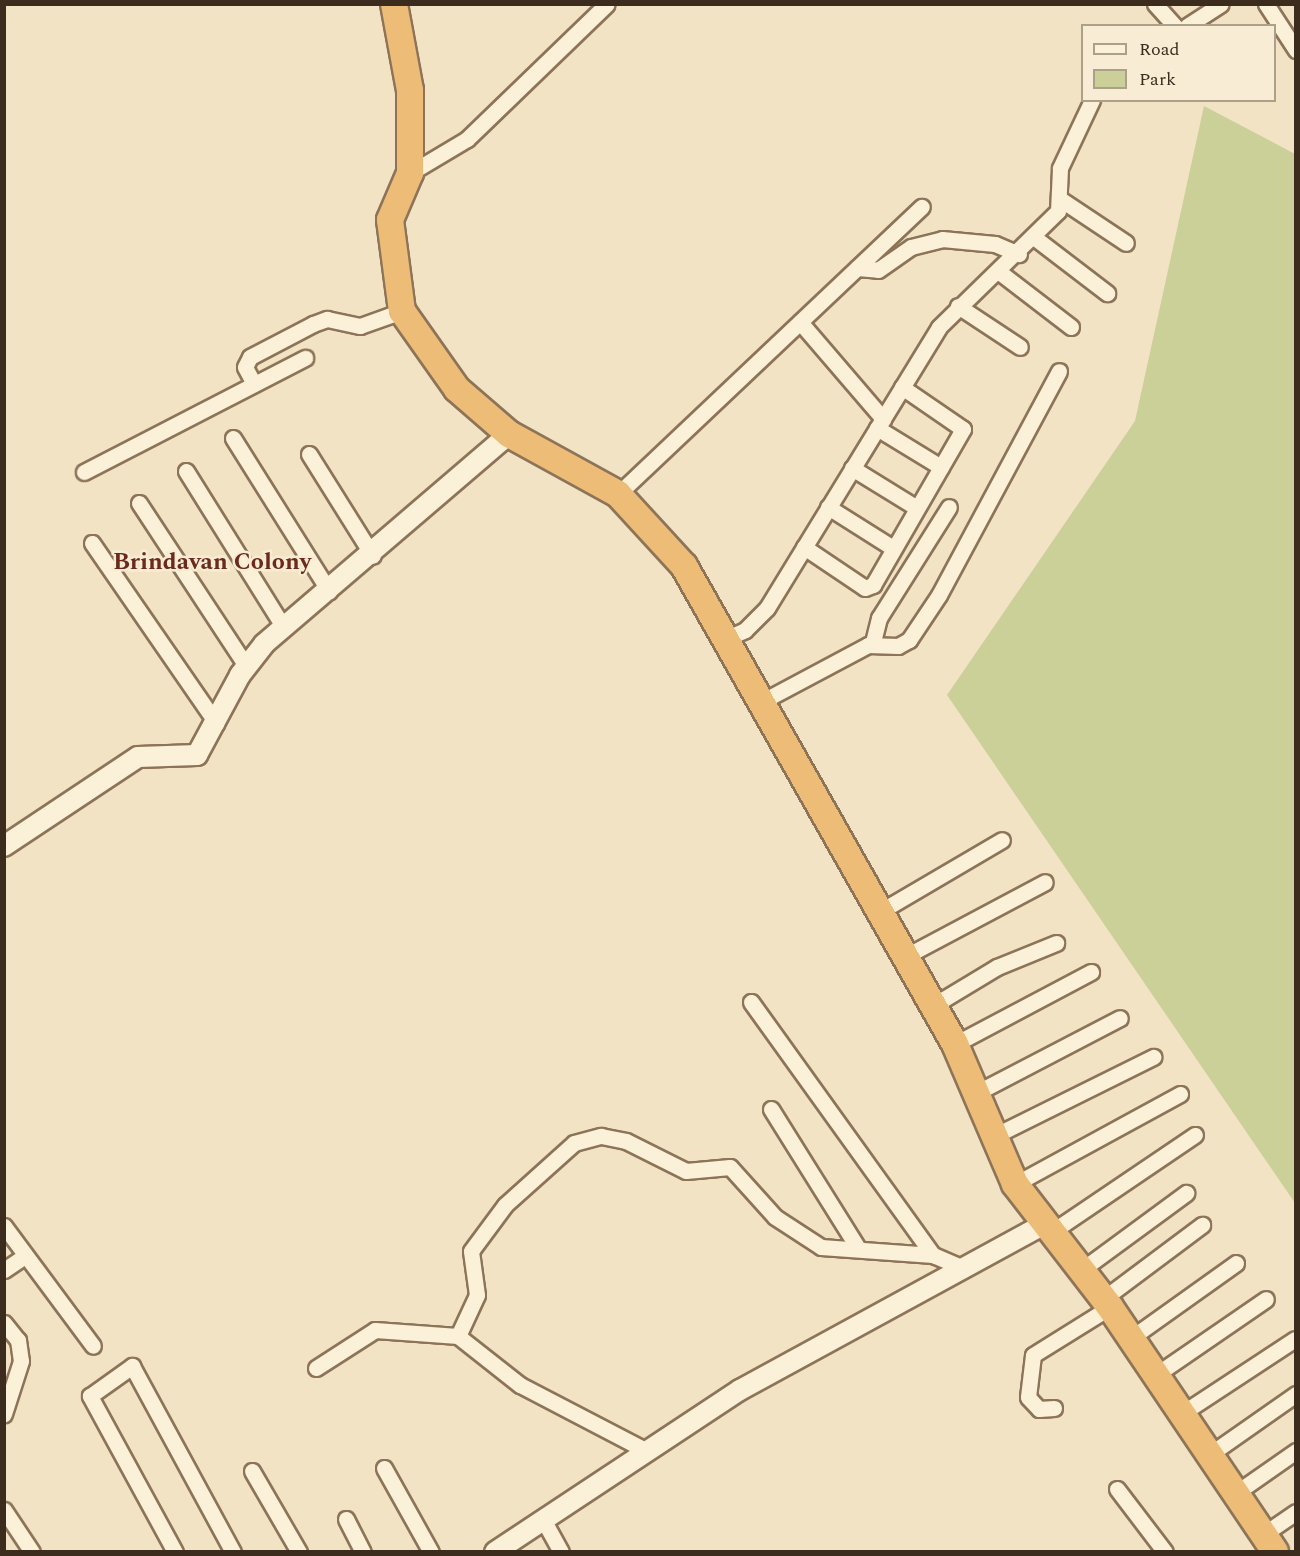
<!DOCTYPE html>
<style>
body{margin:0}
#map{position:relative;width:1300px;height:1556px;overflow:hidden;background:#f1e3c4;font-family:Spectral,serif}
div>[style]{position:absolute}
.green>*{inset:0;background:#cad097}
.roads{filter:drop-shadow(2px 0 #8d7459) drop-shadow(-2px 0 #8d7459) drop-shadow(0 2px #8d7459) drop-shadow(0 -2px #8d7459)}
.minor>*{height:15px;margin:-7.5px;padding:0 7.5px;transform-origin:7.5px;border-radius:7.5px;background:#fbf0d8}
.tertiary>*{height:20px;margin:-10px;padding:0 10px;transform-origin:10px;border-radius:10px;background:#fbf0d8}
.trunk>*{height:26px;margin:-13px;padding:0 13px;transform-origin:13px;border-radius:13px;background:#edbc76}
span{translate:-50% -50%;white-space:nowrap;text-align:center;line-height:1.15;-webkit-text-stroke:5px #f8edd4;paint-order:stroke}
.neighbourhood-label{font-size:24px;color:#6b2a1b;font-weight:700}
.frame{position:absolute;inset:0;border:6px solid #3c2c1e;pointer-events:none}
.legend{position:absolute;left:1081px;top:24px;width:195px;height:78px;box-sizing:border-box;background:#f8edd4;border:2px solid #ada08b;margin:0;padding:8px 10px;list-style:none;font-size:18px;color:#3c2c1e}
.legend li{display:flex;align-items:center;gap:12px;height:30px}
.legend b{width:30px;border:2px solid #ada08b}
</style>
<div id="map">
<div class="green">
<i style="clip-path:polygon(1204px 106px,1295px 154px,1295px 1203px,947px 695px,1135px 421px)"></i>
</div>
<div class="roads">
<div class="minor">
<i style="left:1155px;top:4px;width:30px;rotate:48deg"></i>
<i style="left:1266px;top:4px;width:55px;rotate:56.9deg"></i>
<i style="left:1187px;top:26px;width:40px;rotate:-32.9deg"></i>
<i style="left:410px;top:173px;width:66px;rotate:-30.8deg"></i>
<i style="left:467px;top:139px;width:194px;rotate:-44deg"></i>
<i style="left:1060px;top:199px;width:79px;rotate:33.7deg"></i>
<i style="left:1035px;top:238px;width:91px;rotate:37.4deg"></i>
<i style="left:857px;top:268px;width:21px;rotate:5deg"></i>
<i style="left:878px;top:270px;width:40px;rotate:-34.9deg"></i>
<i style="left:911px;top:247px;width:32px;rotate:-14deg"></i>
<i style="left:942px;top:239px;width:53px;rotate:5.4deg"></i>
<i style="left:995px;top:244px;width:26px;rotate:23deg"></i>
<i style="left:998px;top:271px;width:92px;rotate:37.5deg"></i>
<i style="left:958px;top:306px;width:74px;rotate:33.5deg"></i>
<i style="left:800px;top:322px;width:128px;rotate:49.4deg"></i>
<i style="left:254px;top:384px;width:19px;rotate:-118deg"></i>
<i style="left:245px;top:367px;width:11px;rotate:-63deg"></i>
<i style="left:250px;top:357px;width:71px;rotate:-27.6deg"></i>
<i style="left:313px;top:324px;width:15px;rotate:-20deg"></i>
<i style="left:327px;top:319px;width:34px;rotate:12deg"></i>
<i style="left:360px;top:326px;width:45px;rotate:-19.7deg"></i>
<i style="left:877px;top:428px;width:75px;rotate:31.4deg"></i>
<i style="left:233px;top:438px;width:181px;rotate:57.9deg"></i>
<i style="left:309px;top:454px;width:120px;rotate:57.9deg"></i>
<i style="left:852px;top:468px;width:76px;rotate:31.6deg"></i>
<i style="left:186px;top:471px;width:185px;rotate:58deg"></i>
<i style="left:84px;top:472px;width:249px;rotate:-27.3deg"></i>
<i style="left:618px;top:494px;width:418px;rotate:-43.4deg"></i>
<i style="left:139px;top:503px;width:195px;rotate:56.7deg"></i>
<i style="left:828px;top:507px;width:77px;rotate:32.2deg"></i>
<i style="left:92px;top:543px;width:219px;rotate:55.4deg"></i>
<i style="left:804px;top:547px;width:73px;rotate:33.9deg"></i>
<i style="left:865px;top:588px;width:9px;rotate:-21deg"></i>
<i style="left:873px;top:585px;width:180px;rotate:-60deg"></i>
<i style="left:963px;top:429px;width:74px;rotate:-145.5deg"></i>
<i style="left:725px;top:639px;width:22px;rotate:-24deg"></i>
<i style="left:745px;top:630px;width:31px;rotate:-45deg"></i>
<i style="left:767px;top:608px;width:329px;rotate:-58.5deg"></i>
<i style="left:939px;top:327px;width:166px;rotate:-44.3deg"></i>
<i style="left:1058px;top:211px;width:43px;rotate:-87.3deg"></i>
<i style="left:1060px;top:168px;width:75px;rotate:-64.8deg"></i>
<i style="left:873px;top:642px;width:25px;rotate:-76deg"></i>
<i style="left:879px;top:618px;width:131px;rotate:-57.8deg"></i>
<i style="left:761px;top:702px;width:121px;rotate:-28deg"></i>
<i style="left:868px;top:645px;width:30px;rotate:2deg"></i>
<i style="left:898px;top:646px;width:13px;rotate:-29deg"></i>
<i style="left:909px;top:640px;width:54px;rotate:-56.3deg"></i>
<i style="left:939px;top:595px;width:254px;rotate:-61.8deg"></i>
<i style="left:881px;top:911px;width:140px;rotate:-30.4deg"></i>
<i style="left:906px;top:956px;width:157px;rotate:-28deg"></i>
<i style="left:751px;top:1002px;width:312px;rotate:54.3deg"></i>
<i style="left:934px;top:1005px;width:74px;rotate:-31.1deg"></i>
<i style="left:997px;top:967px;width:64px;rotate:-22.1deg"></i>
<i style="left:955px;top:1044px;width:154px;rotate:-27.9deg"></i>
<i style="left:976px;top:1093px;width:162px;rotate:-27.5deg"></i>
<i style="left:771px;top:1109px;width:164px;rotate:58deg"></i>
<i style="left:994px;top:1136px;width:178px;rotate:-26.4deg"></i>
<i style="left:1015px;top:1184px;width:188px;rotate:-28.6deg"></i>
<i style="left:4px;top:1226px;width:149px;rotate:53.4deg"></i>
<i style="left:1050px;top:1233px;width:175px;rotate:-34.1deg"></i>
<i style="left:4px;top:1270px;width:25px;rotate:-34deg"></i>
<i style="left:1080px;top:1271px;width:132px;rotate:-36.3deg"></i>
<i style="left:1103px;top:1299px;width:124px;rotate:-36.8deg"></i>
<i style="left:4px;top:1323px;width:22px;rotate:51deg"></i>
<i style="left:18px;top:1340px;width:21px;rotate:82deg"></i>
<i style="left:21px;top:1361px;width:56px;rotate:107.8deg"></i>
<i style="left:1131px;top:1338px;width:129px;rotate:-35.5deg"></i>
<i style="left:316px;top:1368px;width:70px;rotate:-32.8deg"></i>
<i style="left:375px;top:1330px;width:83px;rotate:4.1deg"></i>
<i style="left:1157px;top:1374px;width:132px;rotate:-34.5deg"></i>
<i style="left:1054px;top:1408px;width:15px;rotate:176deg"></i>
<i style="left:1039px;top:1409px;width:16px;rotate:-133deg"></i>
<i style="left:1028px;top:1397px;width:42px;rotate:-83.2deg"></i>
<i style="left:1033px;top:1355px;width:91px;rotate:-31.9deg"></i>
<i style="left:1181px;top:1414px;width:136px;rotate:-33.3deg"></i>
<i style="left:645px;top:1450px;width:141px;rotate:-152.5deg"></i>
<i style="left:520px;top:1385px;width:79px;rotate:-141.7deg"></i>
<i style="left:458px;top:1336px;width:45px;rotate:-65.1deg"></i>
<i style="left:477px;top:1295px;width:44px;rotate:-97.8deg"></i>
<i style="left:471px;top:1251px;width:57px;rotate:-53.5deg"></i>
<i style="left:505px;top:1205px;width:93px;rotate:-41.9deg"></i>
<i style="left:574px;top:1143px;width:28px;rotate:-15deg"></i>
<i style="left:601px;top:1136px;width:25px;rotate:11deg"></i>
<i style="left:626px;top:1141px;width:67px;rotate:26.6deg"></i>
<i style="left:686px;top:1171px;width:44px;rotate:-5.2deg"></i>
<i style="left:730px;top:1167px;width:67px;rotate:48deg"></i>
<i style="left:775px;top:1217px;width:55px;rotate:33.1deg"></i>
<i style="left:821px;top:1247px;width:112px;rotate:4.1deg"></i>
<i style="left:933px;top:1255px;width:34px;rotate:23deg"></i>
<i style="left:1206px;top:1457px;width:110px;rotate:-35deg"></i>
<i style="left:384px;top:1468px;width:96px;rotate:60.8deg"></i>
<i style="left:252px;top:1471px;width:94px;rotate:59.9deg"></i>
<i style="left:1117px;top:1489px;width:79px;rotate:52.7deg"></i>
<i style="left:1233px;top:1495px;width:77px;rotate:-34.9deg"></i>
<i style="left:4px;top:1510px;width:50px;rotate:56.3deg"></i>
<i style="left:346px;top:1519px;width:37px;rotate:63deg"></i>
<i style="left:545px;top:1523px;width:33px;rotate:61deg"></i>
<i style="left:1261px;top:1536px;width:42px;rotate:-34.4deg"></i>
<i style="left:175px;top:1552px;width:178px;rotate:-118.6deg"></i>
<i style="left:90px;top:1396px;width:52px;rotate:-35.5deg"></i>
<i style="left:132px;top:1366px;width:212px;rotate:61.5deg"></i>
</div>
<div class="tertiary">
<i style="left:4px;top:846px;width:161px;rotate:-33.6deg"></i>
<i style="left:138px;top:757px;width:59px;rotate:-1.9deg"></i>
<i style="left:197px;top:755px;width:91px;rotate:-61.7deg"></i>
<i style="left:240px;top:675px;width:39px;rotate:-52deg"></i>
<i style="left:264px;top:644px;width:323px;rotate:-40.6deg"></i>
<i style="left:495px;top:1552px;width:294px;rotate:-33.5deg"></i>
<i style="left:740px;top:1390px;width:345px;rotate:-28.6deg"></i>
</div>
<div class="trunk">
<i style="left:394px;top:4px;width:87px;rotate:79.5deg"></i>
<i style="left:410px;top:90px;width:83px;rotate:90deg"></i>
<i style="left:410px;top:173px;width:51px;rotate:113.1deg"></i>
<i style="left:390px;top:220px;width:92px;rotate:82.5deg"></i>
<i style="left:402px;top:311px;width:95px;rotate:54.8deg"></i>
<i style="left:457px;top:389px;width:69px;rotate:40.9deg"></i>
<i style="left:509px;top:434px;width:124px;rotate:28.8deg"></i>
<i style="left:618px;top:494px;width:98px;rotate:47.5deg"></i>
<i style="left:684px;top:566px;width:549px;rotate:60.45deg"></i>
<i style="left:955px;top:1044px;width:152px;rotate:66.8deg"></i>
<i style="left:1015px;top:1184px;width:155px;rotate:52.3deg"></i>
<i style="left:1110px;top:1307px;width:295px;rotate:56deg"></i>
</div>
</div>
<div class="neighbourhood-label">
<span style="left:212px;top:563px">Brindavan Colony</span>
</div>
<div class="frame"></div>
<ul class="legend">
<li><b style="height:8px;background:#fbf0d8"></b>Road</li>
<li><b style="height:16px;background:#cad097"></b>Park</li>
</ul>
</div>
